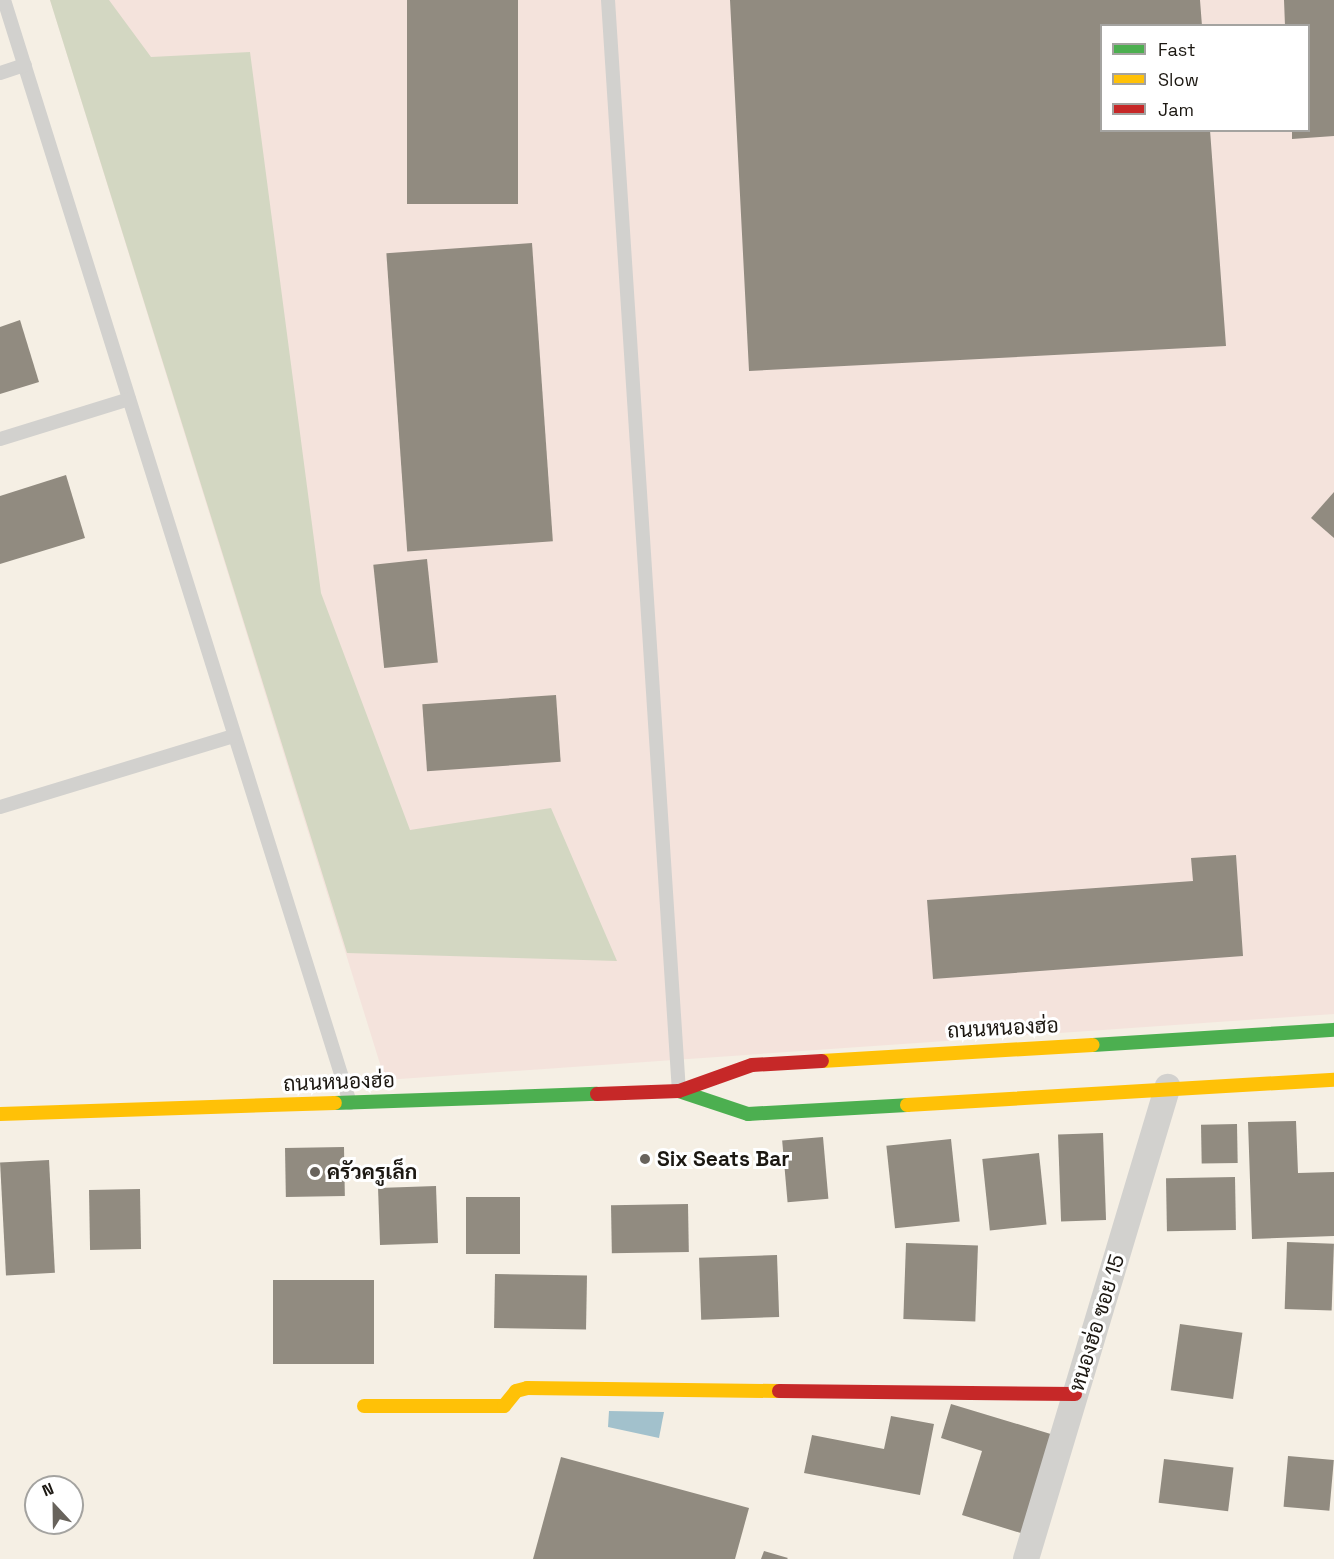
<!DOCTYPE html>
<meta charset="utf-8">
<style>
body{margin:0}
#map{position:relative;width:1334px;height:1559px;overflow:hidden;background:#f5efe4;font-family:"Space Grotesk",Sarabun,sans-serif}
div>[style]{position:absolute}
.commercial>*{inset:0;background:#f4e3dc}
.green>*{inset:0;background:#d3d7c2}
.water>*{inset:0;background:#a2c1cc}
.building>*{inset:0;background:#918b80;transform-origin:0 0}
.lane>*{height:14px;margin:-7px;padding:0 7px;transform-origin:7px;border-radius:7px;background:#d2d1ce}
.street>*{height:26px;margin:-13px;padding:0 13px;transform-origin:13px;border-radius:13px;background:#d2d1ce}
.fast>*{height:14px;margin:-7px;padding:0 7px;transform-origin:7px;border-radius:7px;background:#4caf50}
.slow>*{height:14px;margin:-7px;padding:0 7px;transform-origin:7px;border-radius:7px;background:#ffc107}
.jam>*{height:14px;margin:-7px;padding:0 7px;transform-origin:7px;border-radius:7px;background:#c62828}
.dots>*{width:16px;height:16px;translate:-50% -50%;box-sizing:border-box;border:3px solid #fff;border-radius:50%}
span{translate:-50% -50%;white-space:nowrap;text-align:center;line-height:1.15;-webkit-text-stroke:6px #fff;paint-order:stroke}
.street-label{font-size:21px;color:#1c1812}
.poi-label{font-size:21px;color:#1c1812;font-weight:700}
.left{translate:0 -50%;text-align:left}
.legend{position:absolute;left:1100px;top:24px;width:210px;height:108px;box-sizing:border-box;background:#fff;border:2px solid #a4a3a0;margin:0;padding:8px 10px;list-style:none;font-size:18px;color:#1c1812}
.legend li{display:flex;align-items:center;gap:12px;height:30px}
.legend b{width:30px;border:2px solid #a4a3a0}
.north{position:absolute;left:24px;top:1475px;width:60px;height:60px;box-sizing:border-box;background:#fff;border:2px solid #a4a3a0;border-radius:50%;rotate:338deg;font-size:16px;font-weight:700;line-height:24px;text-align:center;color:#1c1812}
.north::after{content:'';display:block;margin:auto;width:21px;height:27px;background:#68635c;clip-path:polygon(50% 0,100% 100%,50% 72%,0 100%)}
</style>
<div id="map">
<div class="commercial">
<i style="clip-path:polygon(evenodd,50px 0,1334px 0,1334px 1014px,385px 1080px,50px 0,1102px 26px,1308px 26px,1308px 130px,1102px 130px,1102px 26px)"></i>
</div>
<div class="green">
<i style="clip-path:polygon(50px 0,109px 0,151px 57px,250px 52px,321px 593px,410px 830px,551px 808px,617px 961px,347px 953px)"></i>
</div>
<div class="water">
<i style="clip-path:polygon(609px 1411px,664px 1412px,659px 1438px,608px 1427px)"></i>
</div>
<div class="building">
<i style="left:407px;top:0;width:111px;height:204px"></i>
<i style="clip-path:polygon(730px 0,1200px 0,1202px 26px,1102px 26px,1102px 130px,1210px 130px,1226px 346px,749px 371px)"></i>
<i style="clip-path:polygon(1284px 0,1334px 0,1334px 136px,1292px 139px,1292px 130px,1308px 130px,1308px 26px,1285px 26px)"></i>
<i style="left:532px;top:243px;width:299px;height:146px;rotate:86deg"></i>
<i style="clip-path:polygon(20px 320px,39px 382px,0 394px,0 327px)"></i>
<i style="clip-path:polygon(66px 475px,85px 538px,0 564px,0 496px)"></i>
<i style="clip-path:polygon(1334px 492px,1334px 538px,1311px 518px)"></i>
<i style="left:427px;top:559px;width:104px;height:54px;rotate:84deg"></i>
<i style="left:556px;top:695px;width:67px;height:134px;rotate:86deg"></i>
<i style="clip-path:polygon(1236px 855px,1243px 956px,933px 979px,927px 900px,1193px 881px,1191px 858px)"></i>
<i style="clip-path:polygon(1296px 1121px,1298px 1173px,1334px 1172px,1334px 1236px,1252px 1239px,1248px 1122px)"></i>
<i style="left:1237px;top:1124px;width:39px;height:36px;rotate:89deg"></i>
<i style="left:1103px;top:1133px;width:87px;height:45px;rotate:88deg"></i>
<i style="left:823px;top:1137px;width:62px;height:41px;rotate:85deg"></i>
<i style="left:951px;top:1139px;width:83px;height:65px;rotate:84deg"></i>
<i style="left:344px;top:1147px;width:49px;height:59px;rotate:89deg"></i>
<i style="left:1039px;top:1153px;width:72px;height:57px;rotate:84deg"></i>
<i style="left:49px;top:1160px;width:113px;height:49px;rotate:87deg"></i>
<i style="left:1235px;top:1177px;width:53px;height:69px;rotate:89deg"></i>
<i style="left:436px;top:1186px;width:57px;height:58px;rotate:88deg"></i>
<i style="left:140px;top:1189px;width:60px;height:51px;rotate:89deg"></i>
<i style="left:466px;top:1197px;width:54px;height:57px"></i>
<i style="left:688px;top:1204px;width:48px;height:77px;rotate:89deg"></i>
<i style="left:1287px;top:1242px;width:47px;height:67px;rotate:2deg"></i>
<i style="left:906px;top:1243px;width:72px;height:76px;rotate:2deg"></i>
<i style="left:777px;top:1255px;width:62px;height:78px;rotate:88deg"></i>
<i style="left:495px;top:1274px;width:92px;height:54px;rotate:1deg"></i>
<i style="left:374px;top:1280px;width:84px;height:101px;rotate:90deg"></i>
<i style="left:1180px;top:1324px;width:63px;height:67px;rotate:8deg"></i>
<i style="clip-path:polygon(951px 1404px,1054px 1435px,1024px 1534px,962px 1515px,982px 1451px,941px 1438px)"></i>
<i style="clip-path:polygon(891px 1416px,934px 1424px,920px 1495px,804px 1473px,812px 1435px,884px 1449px)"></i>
<i style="left:1288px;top:1456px;width:46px;height:51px;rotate:5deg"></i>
<i style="clip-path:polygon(561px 1457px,749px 1508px,735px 1559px,533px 1559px)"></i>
<i style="left:1164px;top:1459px;width:70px;height:44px;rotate:7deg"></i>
<i style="clip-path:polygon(764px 1551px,788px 1558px,787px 1559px,761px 1559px)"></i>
</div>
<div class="lane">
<i style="left:4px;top:0;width:1156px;rotate:72.58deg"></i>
<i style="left:608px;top:0;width:1093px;rotate:86.28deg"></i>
<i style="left:0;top:73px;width:26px;rotate:-18deg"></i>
<i style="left:0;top:439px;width:135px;rotate:-17.2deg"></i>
<i style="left:0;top:807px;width:244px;rotate:-16.9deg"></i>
</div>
<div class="street">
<i style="left:1026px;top:1559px;width:493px;rotate:-73.3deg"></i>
</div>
<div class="fast">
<i style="left:1093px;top:1045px;width:241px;rotate:-3.6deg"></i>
<i style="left:679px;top:1091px;width:73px;rotate:18.4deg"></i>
<i style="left:748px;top:1114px;width:159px;rotate:-3.2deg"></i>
<i style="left:335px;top:1103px;width:262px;rotate:-2deg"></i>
</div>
<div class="slow">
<i style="left:822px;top:1061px;width:271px;rotate:-3.4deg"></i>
<i style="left:907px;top:1105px;width:428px;rotate:-3.4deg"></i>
<i style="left:0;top:1114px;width:335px;rotate:-1.9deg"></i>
<i style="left:364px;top:1406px;width:140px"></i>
<i style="left:504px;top:1406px;width:19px;rotate:-51deg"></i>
<i style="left:516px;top:1391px;width:11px;rotate:-15deg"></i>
<i style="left:527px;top:1388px;width:252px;rotate:0.7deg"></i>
</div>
<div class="jam">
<i style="left:597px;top:1094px;width:82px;rotate:-2.1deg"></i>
<i style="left:679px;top:1091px;width:77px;rotate:-19.6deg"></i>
<i style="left:752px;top:1065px;width:70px;rotate:-3.3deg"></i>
<i style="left:779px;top:1391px;width:296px;rotate:0.6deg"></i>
</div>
<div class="dots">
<i style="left:645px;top:1159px;background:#68635c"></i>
<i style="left:315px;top:1172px;background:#68635c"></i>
</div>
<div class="street-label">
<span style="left:1003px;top:1028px;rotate:-3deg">ถนนหนองฮ่อ</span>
<span style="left:339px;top:1082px;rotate:-2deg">ถนนหนองฮ่อ</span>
<span style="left:1097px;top:1323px;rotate:-73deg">หนองฮ่อ ซอย 15</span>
</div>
<div class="poi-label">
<span class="left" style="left:657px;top:1159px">Six Seats Bar</span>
<span class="left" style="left:327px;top:1172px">ครัวครูเล็ก</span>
</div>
<ul class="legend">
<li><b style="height:8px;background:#4caf50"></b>Fast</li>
<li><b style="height:8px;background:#ffc107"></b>Slow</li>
<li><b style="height:8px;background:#c62828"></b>Jam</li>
</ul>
<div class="north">N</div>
</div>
